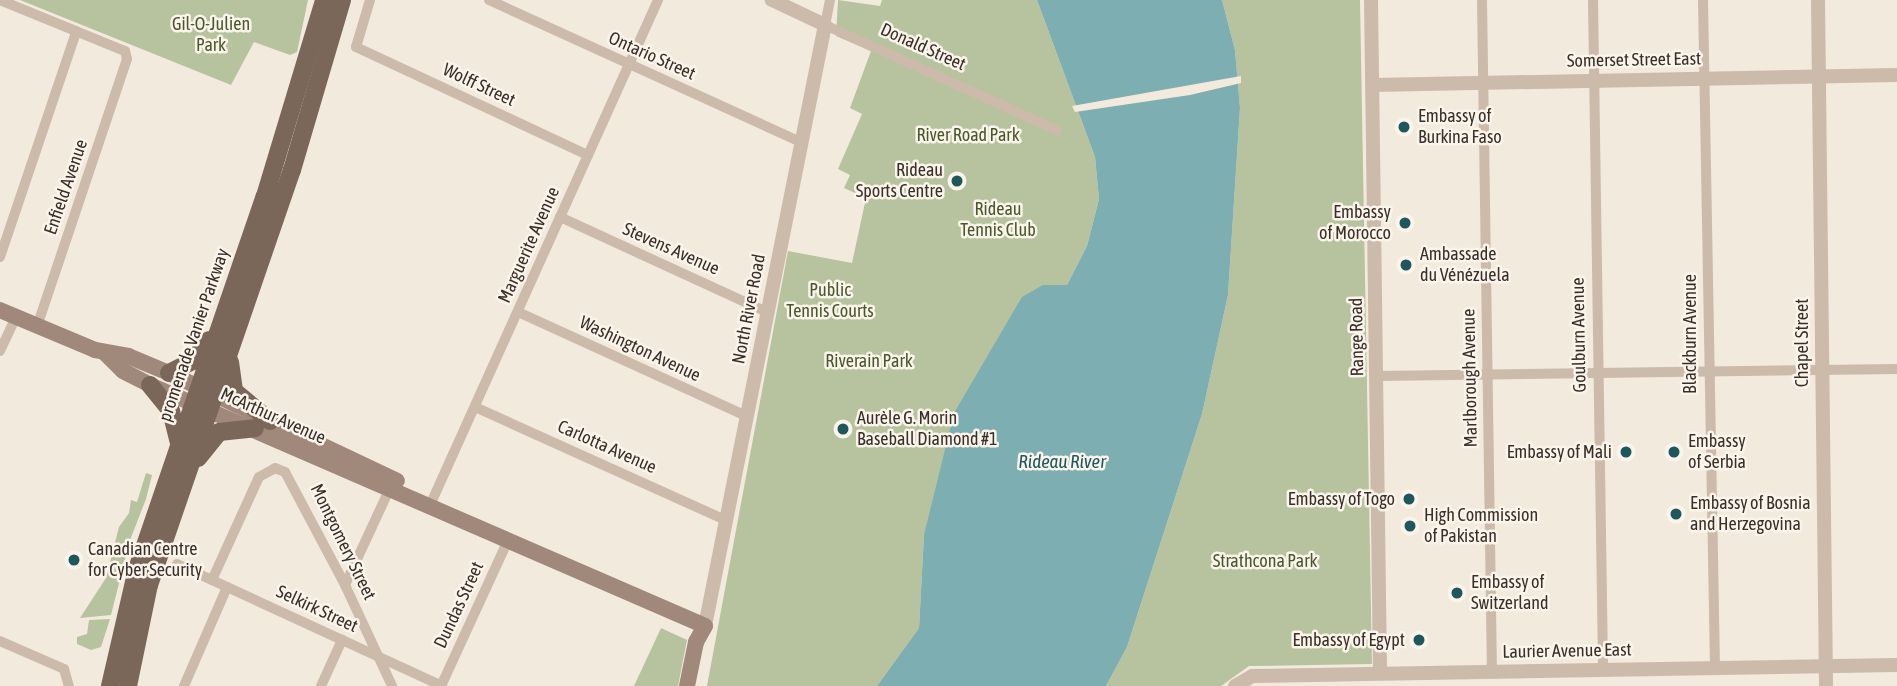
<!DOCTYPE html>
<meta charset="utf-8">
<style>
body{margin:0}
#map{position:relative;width:1897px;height:686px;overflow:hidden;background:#f3eade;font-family:"Asap Condensed",sans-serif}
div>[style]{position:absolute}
.green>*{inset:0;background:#b6c39e}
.water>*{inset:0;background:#7daeb1}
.pier>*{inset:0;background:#f3eade}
.minor>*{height:10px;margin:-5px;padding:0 5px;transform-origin:5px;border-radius:5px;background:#ccbaaa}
.tertiary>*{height:14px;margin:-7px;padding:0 7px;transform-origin:7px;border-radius:7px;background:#ccbaaa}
.secondary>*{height:16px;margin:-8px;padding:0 8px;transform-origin:8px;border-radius:8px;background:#a0897b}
.primary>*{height:18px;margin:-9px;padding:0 9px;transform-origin:9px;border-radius:9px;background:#7b665a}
.dots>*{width:19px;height:19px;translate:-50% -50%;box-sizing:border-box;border:4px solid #faf4eb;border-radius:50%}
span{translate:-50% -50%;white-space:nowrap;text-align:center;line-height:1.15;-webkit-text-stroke:5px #faf4eb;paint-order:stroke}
.park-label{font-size:18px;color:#48582d}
.street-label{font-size:18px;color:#392f2a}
.poi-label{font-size:18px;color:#392f2a}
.left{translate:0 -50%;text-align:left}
.right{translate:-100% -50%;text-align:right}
.water-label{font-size:19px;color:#1e575c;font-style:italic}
</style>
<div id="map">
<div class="green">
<i style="clip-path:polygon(20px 0,308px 0,297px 52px,290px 55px,254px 42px,231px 85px)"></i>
<i style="clip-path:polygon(838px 0,880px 6px,882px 0,1037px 0,1095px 157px,1099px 199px,1087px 246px,1067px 285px,1043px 285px,924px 535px,919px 628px,877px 686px,707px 686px,788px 251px,852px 263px,866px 198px,844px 188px,850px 175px,838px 169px,862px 114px,850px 108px,871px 51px,836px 36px)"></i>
<i style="clip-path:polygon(1222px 0,1360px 0,1372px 664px,1249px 666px,1221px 686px,1106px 686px,1127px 647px,1202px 414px,1228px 295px,1240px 108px,1235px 50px)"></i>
<i style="clip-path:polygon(146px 473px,152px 475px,146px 499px,130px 540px,111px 615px,80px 618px,106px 578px,119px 527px,129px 513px,131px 500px,137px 502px)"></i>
<i style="clip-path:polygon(110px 619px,101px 647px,91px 650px,77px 644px,77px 637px,87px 634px,89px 620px)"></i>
<i style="clip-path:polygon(661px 628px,687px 640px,678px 686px,634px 686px)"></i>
</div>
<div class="water">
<i style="clip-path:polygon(1037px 0,1222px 0,1235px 50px,1240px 108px,1228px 295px,1202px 414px,1127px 647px,1106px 686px,877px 686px,919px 628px,924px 535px,954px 413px,1022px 297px,1043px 285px,1067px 285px,1087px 246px,1099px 199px,1095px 157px)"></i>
</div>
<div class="pier">
<i style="clip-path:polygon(1241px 76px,1241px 83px,1190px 95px,1075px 112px,1072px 106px)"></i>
</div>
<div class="minor">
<i style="left:0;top:0;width:135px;rotate:22.2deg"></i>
<i style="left:125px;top:51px;width:8px;rotate:76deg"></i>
<i style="left:127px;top:59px;width:282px;rotate:108.6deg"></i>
<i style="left:370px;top:0;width:49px;rotate:106.6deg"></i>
<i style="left:356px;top:47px;width:256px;rotate:25deg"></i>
<i style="left:489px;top:0;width:343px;rotate:24.5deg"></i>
<i style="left:830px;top:0;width:25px;rotate:101deg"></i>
<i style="left:825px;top:25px;width:255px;rotate:24.4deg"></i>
<i style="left:1482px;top:0;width:671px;rotate:89.15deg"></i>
<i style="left:1593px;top:0;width:670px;rotate:89.14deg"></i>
<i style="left:1703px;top:0;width:668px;rotate:88.97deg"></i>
<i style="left:560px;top:217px;width:228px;rotate:24.7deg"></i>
<i style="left:0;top:257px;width:237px;rotate:-71.3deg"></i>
<i style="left:518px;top:312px;width:253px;rotate:24.5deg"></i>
<i style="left:0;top:351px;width:38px;rotate:-65deg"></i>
<i style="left:1377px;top:376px;width:520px;rotate:-0.77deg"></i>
<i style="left:475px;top:407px;width:274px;rotate:24.3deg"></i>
<i style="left:431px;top:503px;width:552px;rotate:-65.71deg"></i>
<i style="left:177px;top:564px;width:292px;rotate:24.7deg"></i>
<i style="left:212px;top:580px;width:113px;rotate:-65.5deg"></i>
<i style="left:259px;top:477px;width:18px;rotate:-29deg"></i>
<i style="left:275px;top:468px;width:11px;rotate:22deg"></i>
<i style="left:285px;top:472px;width:128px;rotate:62deg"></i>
<i style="left:345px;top:585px;width:111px;rotate:65deg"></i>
<i style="left:345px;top:585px;width:109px;rotate:-65.1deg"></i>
<i style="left:0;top:641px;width:70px;rotate:23.6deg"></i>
<i style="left:64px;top:669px;width:18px;rotate:74deg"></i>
<i style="left:184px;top:686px;width:108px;rotate:-66.5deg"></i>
<i style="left:321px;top:686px;width:51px;rotate:-65.5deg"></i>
<i style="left:441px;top:686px;width:163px;rotate:-65.3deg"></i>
</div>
<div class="tertiary">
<i style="left:1371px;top:0;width:673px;rotate:89.23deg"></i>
<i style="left:1818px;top:0;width:686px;rotate:89.33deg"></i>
<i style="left:1373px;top:85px;width:524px;rotate:-1.09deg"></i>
<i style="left:705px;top:626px;width:613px;rotate:-78.71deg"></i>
<i style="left:825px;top:25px;width:59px;rotate:-154.7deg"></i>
<i style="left:1235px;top:686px;width:20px;rotate:-30deg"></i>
<i style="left:1252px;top:676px;width:645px;rotate:-0.98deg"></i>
</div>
<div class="secondary">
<i style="left:0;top:310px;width:103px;rotate:22.8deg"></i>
<i style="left:95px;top:350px;width:34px;rotate:10deg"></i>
<i style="left:128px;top:356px;width:44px;rotate:22.5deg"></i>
<i style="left:169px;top:373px;width:252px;rotate:25.3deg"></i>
<i style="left:105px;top:353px;width:25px;rotate:45deg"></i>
<i style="left:123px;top:371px;width:30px;rotate:27deg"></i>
<i style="left:150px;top:385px;width:605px;rotate:23.47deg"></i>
<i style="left:687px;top:686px;width:45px;rotate:-78.4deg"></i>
<i style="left:696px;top:642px;width:18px;rotate:-61deg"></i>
</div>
<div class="primary">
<i style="left:230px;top:362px;width:29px;rotate:82deg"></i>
<i style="left:234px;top:391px;width:47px;rotate:39.8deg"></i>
<i style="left:169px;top:373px;width:27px;rotate:-27deg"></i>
<i style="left:193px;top:361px;width:26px;rotate:-53deg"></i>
<i style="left:150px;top:385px;width:33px;rotate:51deg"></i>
<i style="left:171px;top:411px;width:32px;rotate:76deg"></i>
<i style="left:198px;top:458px;width:33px;rotate:-51deg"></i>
<i style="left:219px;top:432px;width:36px;rotate:-6deg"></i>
<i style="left:110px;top:686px;width:120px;rotate:-77deg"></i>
<i style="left:137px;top:569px;width:394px;rotate:-71.1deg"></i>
<i style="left:265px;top:196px;width:205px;rotate:-73.2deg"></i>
<i style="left:128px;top:686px;width:103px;rotate:-78.3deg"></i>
<i style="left:149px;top:585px;width:439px;rotate:-71deg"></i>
<i style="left:292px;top:170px;width:177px;rotate:-73.6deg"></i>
</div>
<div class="dots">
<i style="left:1404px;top:127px;background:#1e575c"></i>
<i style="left:957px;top:181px;background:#1e575c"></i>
<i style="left:1405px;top:223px;background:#1e575c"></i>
<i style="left:1406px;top:265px;background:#1e575c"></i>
<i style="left:843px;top:429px;background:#1e575c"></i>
<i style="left:1626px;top:452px;background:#1e575c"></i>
<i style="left:1674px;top:452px;background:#1e575c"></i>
<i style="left:1409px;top:499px;background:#1e575c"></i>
<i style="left:1676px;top:514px;background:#1e575c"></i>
<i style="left:1410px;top:526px;background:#1e575c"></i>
<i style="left:74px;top:560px;background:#1e575c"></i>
<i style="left:1457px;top:593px;background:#1e575c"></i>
<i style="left:1419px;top:640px;background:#1e575c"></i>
</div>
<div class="park-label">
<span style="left:211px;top:35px">Gil-O-Julien<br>Park</span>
<span style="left:968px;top:135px">River Road Park</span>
<span style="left:998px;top:220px">Rideau<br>Tennis Club</span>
<span style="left:830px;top:301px">Public<br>Tennis Courts</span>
<span style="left:869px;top:361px">Riverain Park</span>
<span style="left:1265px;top:561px">Strathcona Park</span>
</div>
<div class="street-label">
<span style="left:923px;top:47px;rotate:24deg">Donald Street</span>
<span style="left:652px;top:56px;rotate:24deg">Ontario Street</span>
<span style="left:1634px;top:60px;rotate:-1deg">Somerset Street East</span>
<span style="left:479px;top:85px;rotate:25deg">Wolff Street</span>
<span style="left:66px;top:187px;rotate:-71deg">Enfield Avenue</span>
<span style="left:529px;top:245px;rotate:-66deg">Marguerite Avenue</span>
<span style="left:671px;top:249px;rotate:24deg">Stevens Avenue</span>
<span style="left:749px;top:309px;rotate:-79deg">North River Road</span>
<span style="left:1690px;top:334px;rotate:-90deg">Blackburn Avenue</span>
<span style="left:194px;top:335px;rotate:-71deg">promenade Vanier Parkway</span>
<span style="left:1579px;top:335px;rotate:-91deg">Goulburn Avenue</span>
<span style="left:1357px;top:337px;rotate:-91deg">Range Road</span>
<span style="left:1802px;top:343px;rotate:-90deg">Chapel Street</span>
<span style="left:640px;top:349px;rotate:25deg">Washington Avenue</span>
<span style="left:1470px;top:378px;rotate:-91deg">Marlborough Avenue</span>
<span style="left:273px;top:416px;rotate:24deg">McArthur Avenue</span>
<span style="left:607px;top:447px;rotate:24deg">Carlotta Avenue</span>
<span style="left:343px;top:542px;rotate:64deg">Montgomery Street</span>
<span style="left:459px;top:605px;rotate:-65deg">Dundas Street</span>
<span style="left:317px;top:609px;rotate:25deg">Selkirk Street</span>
<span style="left:1567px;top:651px;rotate:-1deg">Laurier Avenue East</span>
</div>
<div class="poi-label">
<span class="left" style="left:1418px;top:127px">Embassy of<br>Burkina Faso</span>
<span class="right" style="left:943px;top:181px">Rideau<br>Sports Centre</span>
<span class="right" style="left:1391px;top:223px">Embassy<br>of Morocco</span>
<span class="left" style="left:1420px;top:265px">Ambassade<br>du Vénézuela</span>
<span class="left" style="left:857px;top:429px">Aurèle G. Morin<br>Baseball Diamond #1</span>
<span class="left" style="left:1688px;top:452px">Embassy<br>of Serbia</span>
<span class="right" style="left:1612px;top:452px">Embassy of Mali</span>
<span class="right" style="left:1395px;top:499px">Embassy of Togo</span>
<span class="left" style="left:1690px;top:514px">Embassy of Bosnia<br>and Herzegovina</span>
<span class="left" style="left:1424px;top:526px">High Commission<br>of Pakistan</span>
<span class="left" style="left:88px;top:560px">Canadian Centre<br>for Cyber Security</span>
<span class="left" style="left:1471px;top:593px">Embassy of<br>Switzerland</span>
<span class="right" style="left:1405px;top:640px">Embassy of Egypt</span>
</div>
<div class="water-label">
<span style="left:1062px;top:462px">Rideau River</span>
</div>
</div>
